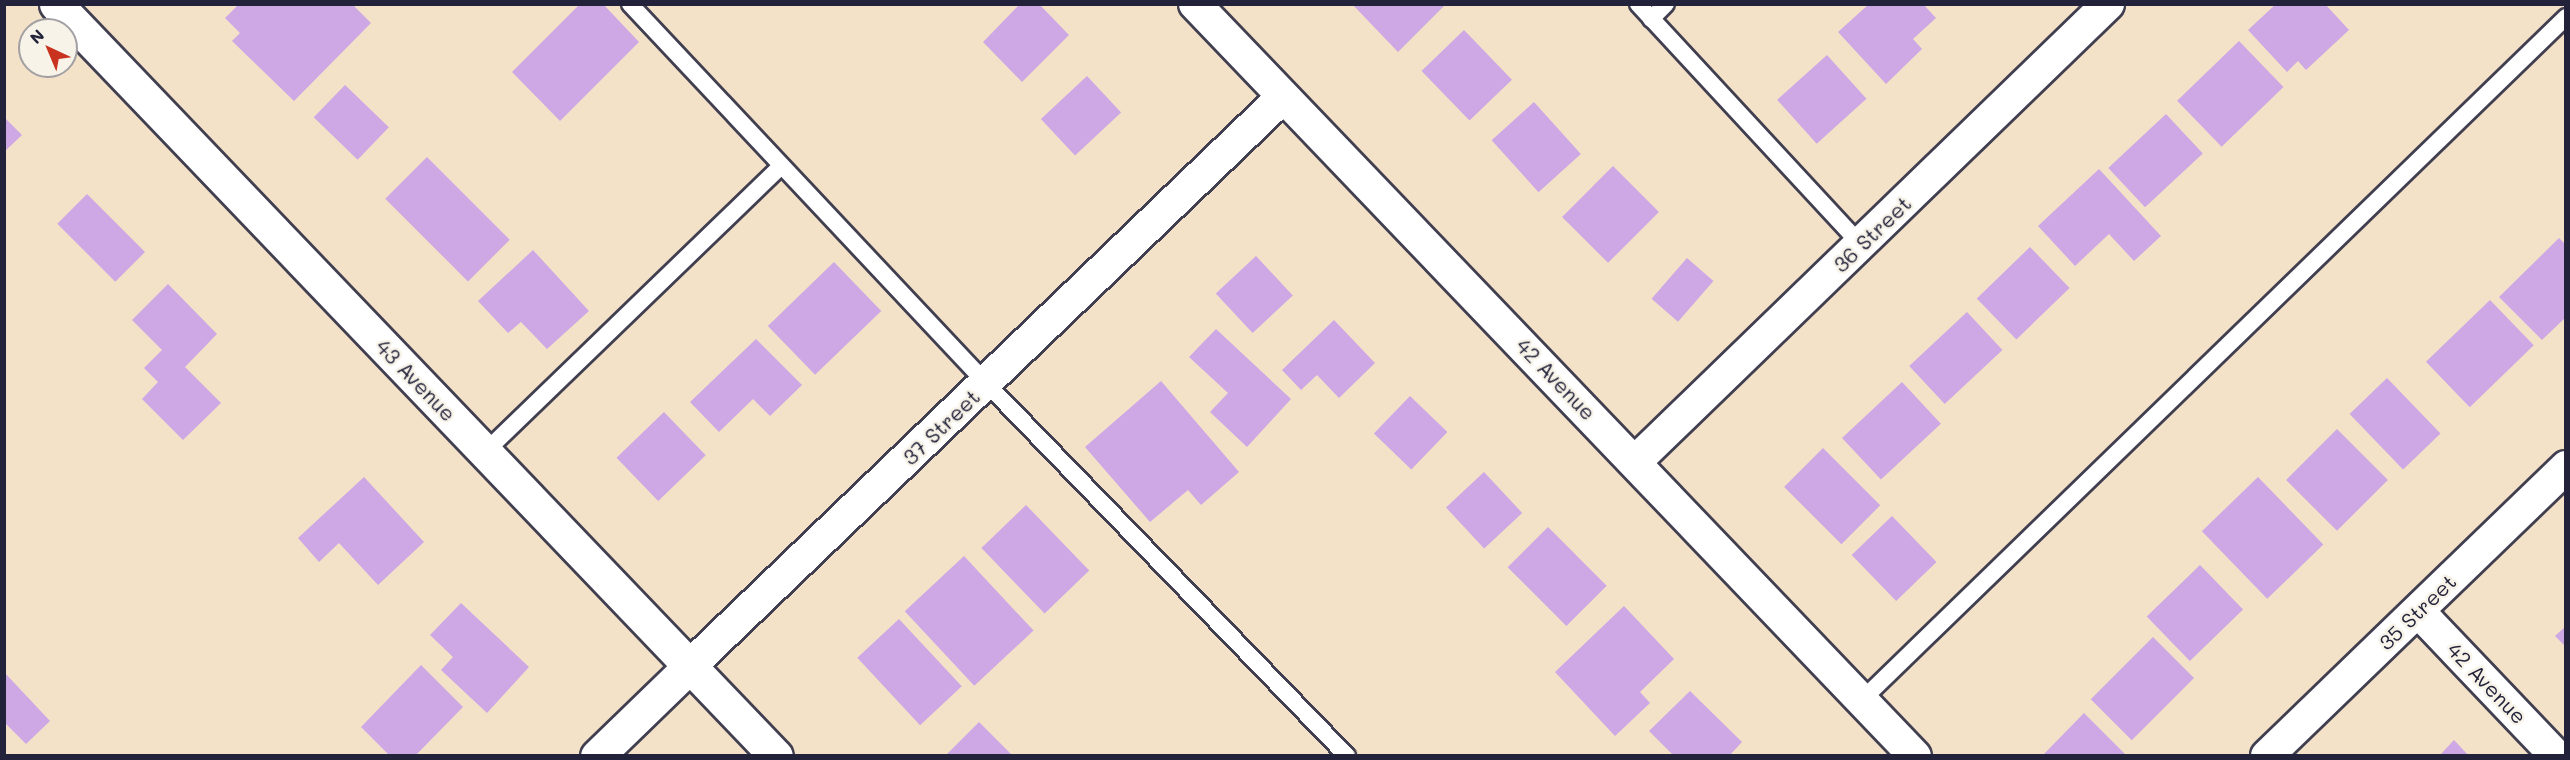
<!DOCTYPE html>
<style>
body{margin:0}
#map{position:relative;width:2570px;height:760px;overflow:hidden;background:#f3e2c8;font-family:Mali,sans-serif}
div>[style]{position:absolute}
.building>*{inset:0;background:#cea7e5;transform-origin:0 0}
.roads{filter:drop-shadow(2px 0 #413f50) drop-shadow(-2px 0 #413f50) drop-shadow(0 2px #413f50) drop-shadow(0 -2px #413f50)}
.service>*{height:16px;margin:-8px;padding:0 8px;transform-origin:8px;border-radius:8px;background:#fff}
.minor>*{height:32px;margin:-16px;padding:0 16px;transform-origin:16px;border-radius:16px;background:#fff}
.tertiary>*{height:33px;margin:-16.5px;padding:0 16.5px;transform-origin:16.5px;border-radius:16.5px;background:#fff}
span{translate:-50% -50%;white-space:nowrap;text-align:center;line-height:1.15;-webkit-text-stroke:5px #f7f3e8;paint-order:stroke}
.street-label{font-size:21px;color:#22223b}
.frame{position:absolute;inset:0;border:6px solid #22223b;pointer-events:none}
.north{position:absolute;left:18px;top:18px;width:60px;height:60px;box-sizing:border-box;background:#f7f3e8;border:2px solid #a29fa3;border-radius:50%;rotate:316deg;font-size:16px;font-weight:700;line-height:24px;text-align:center;color:#22223b}
.north::after{content:'';display:block;margin:auto;width:21px;height:27px;background:#c8321e;clip-path:polygon(50% 0,100% 100%,50% 72%,0 100%)}
</style>
<div id="map">
<div class="building">
<i style="clip-path:polygon(239px 4px,352px 4px,371px 23px,294px 101px,232px 41px,240px 33px,225px 18px)"></i>
<i style="clip-path:polygon(580px 4px,603px 4px,639px 42px,560px 121px,512px 72px)"></i>
<i style="clip-path:polygon(1020px 4px,1039px 4px,1069px 35px,1022px 82px,983px 42px)"></i>
<i style="clip-path:polygon(1352px 4px,1446px 4px,1398px 52px)"></i>
<i style="clip-path:polygon(1869px 4px,1923px 4px,1936px 18px,1913px 39px,1922px 49px,1886px 84px,1838px 32px)"></i>
<i style="clip-path:polygon(2276px 4px,2325px 4px,2349px 30px,2306px 70px,2298px 61px,2287px 72px,2248px 30px)"></i>
<i style="left:1464px;top:30px;width:69px;height:59px;rotate:46deg"></i>
<i style="left:2239px;top:41px;width:64px;height:86px;rotate:46deg"></i>
<i style="left:1827px;top:55px;width:59px;height:67px;rotate:48deg"></i>
<i style="left:1087px;top:76px;width:50px;height:63px;rotate:47deg"></i>
<i style="left:345px;top:85px;width:61px;height:45px;rotate:44deg"></i>
<i style="left:1534px;top:102px;width:70px;height:57px;rotate:48deg"></i>
<i style="left:2166px;top:114px;width:54px;height:79px;rotate:47deg"></i>
<i style="clip-path:polygon(4px 117px,22px 135px,4px 152px)"></i>
<i style="left:427px;top:157px;width:117px;height:59px;rotate:45deg"></i>
<i style="left:1613px;top:166px;width:65px;height:72px;rotate:45deg"></i>
<i style="clip-path:polygon(2099px 169px,2161px 236px,2134px 261px,2109px 234px,2075px 266px,2038px 226px)"></i>
<i style="left:87px;top:194px;width:82px;height:42px;rotate:45deg"></i>
<i style="clip-path:polygon(2559px 238px,2566px 245px,2566px 317px,2542px 340px,2499px 297px)"></i>
<i style="left:2030px;top:247px;width:57px;height:74px;rotate:46deg"></i>
<i style="clip-path:polygon(533px 250px,589px 311px,547px 349px,521px 322px,508px 333px,478px 301px)"></i>
<i style="left:1256px;top:256px;width:54px;height:55px;rotate:47deg"></i>
<i style="left:1687px;top:258px;width:35px;height:54px;rotate:41deg"></i>
<i style="left:834px;top:262px;width:68px;height:92px;rotate:46deg"></i>
<i style="clip-path:polygon(168px 284px,217px 334px,185px 367px,221px 403px,183px 440px,142px 399px,158px 382px,144px 368px,162px 350px,132px 320px)"></i>
<i style="left:2490px;top:300px;width:63px;height:89px;rotate:46deg"></i>
<i style="left:1967px;top:312px;width:52px;height:79px;rotate:47deg"></i>
<i style="clip-path:polygon(1334px 320px,1375px 363px,1339px 398px,1317px 375px,1301px 390px,1282px 370px)"></i>
<i style="clip-path:polygon(1216px 329px,1291px 399px,1247px 447px,1210px 412px,1228px 393px,1189px 357px)"></i>
<i style="clip-path:polygon(756px 339px,802px 385px,770px 416px,753px 399px,719px 432px,690px 402px)"></i>
<i style="left:2387px;top:378px;width:77px;height:52px;rotate:46deg"></i>
<i style="clip-path:polygon(1161px 381px,1239px 472px,1201px 505px,1188px 490px,1150px 522px,1085px 447px)"></i>
<i style="left:1902px;top:382px;width:57px;height:82px;rotate:47deg"></i>
<i style="left:1410px;top:396px;width:52px;height:52px;rotate:44deg"></i>
<i style="left:664px;top:412px;width:60px;height:66px;rotate:46deg"></i>
<i style="left:2337px;top:429px;width:72px;height:72px;rotate:45deg"></i>
<i style="left:1823px;top:448px;width:81px;height:55px;rotate:45deg"></i>
<i style="left:1484px;top:472px;width:56px;height:52px;rotate:47deg"></i>
<i style="clip-path:polygon(364px 477px,424px 542px,378px 585px,339px 543px,319px 562px,298px 538px)"></i>
<i style="left:2258px;top:477px;width:94px;height:78px;rotate:46deg"></i>
<i style="left:1026px;top:505px;width:91px;height:62px;rotate:46deg"></i>
<i style="left:1892px;top:516px;width:64px;height:56px;rotate:46deg"></i>
<i style="left:1548px;top:527px;width:83px;height:57px;rotate:45deg"></i>
<i style="left:964px;top:556px;width:102px;height:81px;rotate:47deg"></i>
<i style="left:2200px;top:565px;width:62px;height:74px;rotate:46deg"></i>
<i style="clip-path:polygon(461px 603px,529px 667px,487px 713px,441px 670px,453px 657px,430px 635px)"></i>
<i style="clip-path:polygon(1624px 606px,1674px 659px,1640px 692px,1650px 703px,1615px 736px,1555px 672px)"></i>
<i style="left:899px;top:619px;width:92px;height:57px;rotate:47deg"></i>
<i style="clip-path:polygon(2566px 626px,2566px 647px,2555px 636px)"></i>
<i style="left:2153px;top:637px;width:58px;height:88px;rotate:45deg"></i>
<i style="clip-path:polygon(421px 665px,463px 707px,415px 756px,390px 756px,361px 727px)"></i>
<i style="clip-path:polygon(4px 672px,50px 721px,26px 744px,4px 722px)"></i>
<i style="clip-path:polygon(1690px 691px,1742px 742px,1729px 756px,1674px 756px,1649px 731px)"></i>
<i style="clip-path:polygon(2084px 713px,2127px 756px,2042px 756px)"></i>
<i style="clip-path:polygon(979px 722px,1013px 756px,945px 756px)"></i>
<i style="clip-path:polygon(2454px 740px,2469px 756px,2439px 756px)"></i>
</div>
<div class="roads">
<div class="service">
<i style="left:630px;top:4px;width:520px;rotate:46.79deg"></i>
<i style="left:986px;top:383px;width:519px;rotate:45.94deg"></i>
<i style="left:1638px;top:4px;width:328px;rotate:47.2deg"></i>
<i style="left:1651px;top:19px;width:21px;rotate:-45deg"></i>
<i style="left:485px;top:452px;width:412px;rotate:-44deg"></i>
<i style="left:1862px;top:700px;width:981px;rotate:-44.13deg"></i>
</div>
<div class="minor">
<i style="left:1195px;top:4px;width:1041px;rotate:46.25deg"></i>
<i style="left:1636px;top:461px;width:657px;rotate:-44.07deg"></i>
<i style="left:2418px;top:611px;width:200px;rotate:46.4deg"></i>
<i style="left:690px;top:666px;width:822px;rotate:-43.82deg"></i>
<i style="left:2267px;top:756px;width:416px;rotate:-44deg"></i>
</div>
<div class="tertiary">
<i style="left:56px;top:4px;width:1041px;rotate:46.25deg"></i>
<i style="left:597px;top:756px;width:129px;rotate:-44.1deg"></i>
</div>
</div>
<div class="street-label">
<span style="left:1872px;top:234px;rotate:-44deg">36 Street</span>
<span style="left:1556px;top:379px;rotate:46deg">42 Avenue</span>
<span style="left:416px;top:380px;rotate:46deg">43 Avenue</span>
<span style="left:941px;top:427px;rotate:-44deg">37 Street</span>
<span style="left:2417px;top:612px;rotate:-44deg">35 Street</span>
<span style="left:2487px;top:683px;rotate:46deg">42 Avenue</span>
</div>
<div class="frame"></div>
<div class="north">N</div>
</div>
